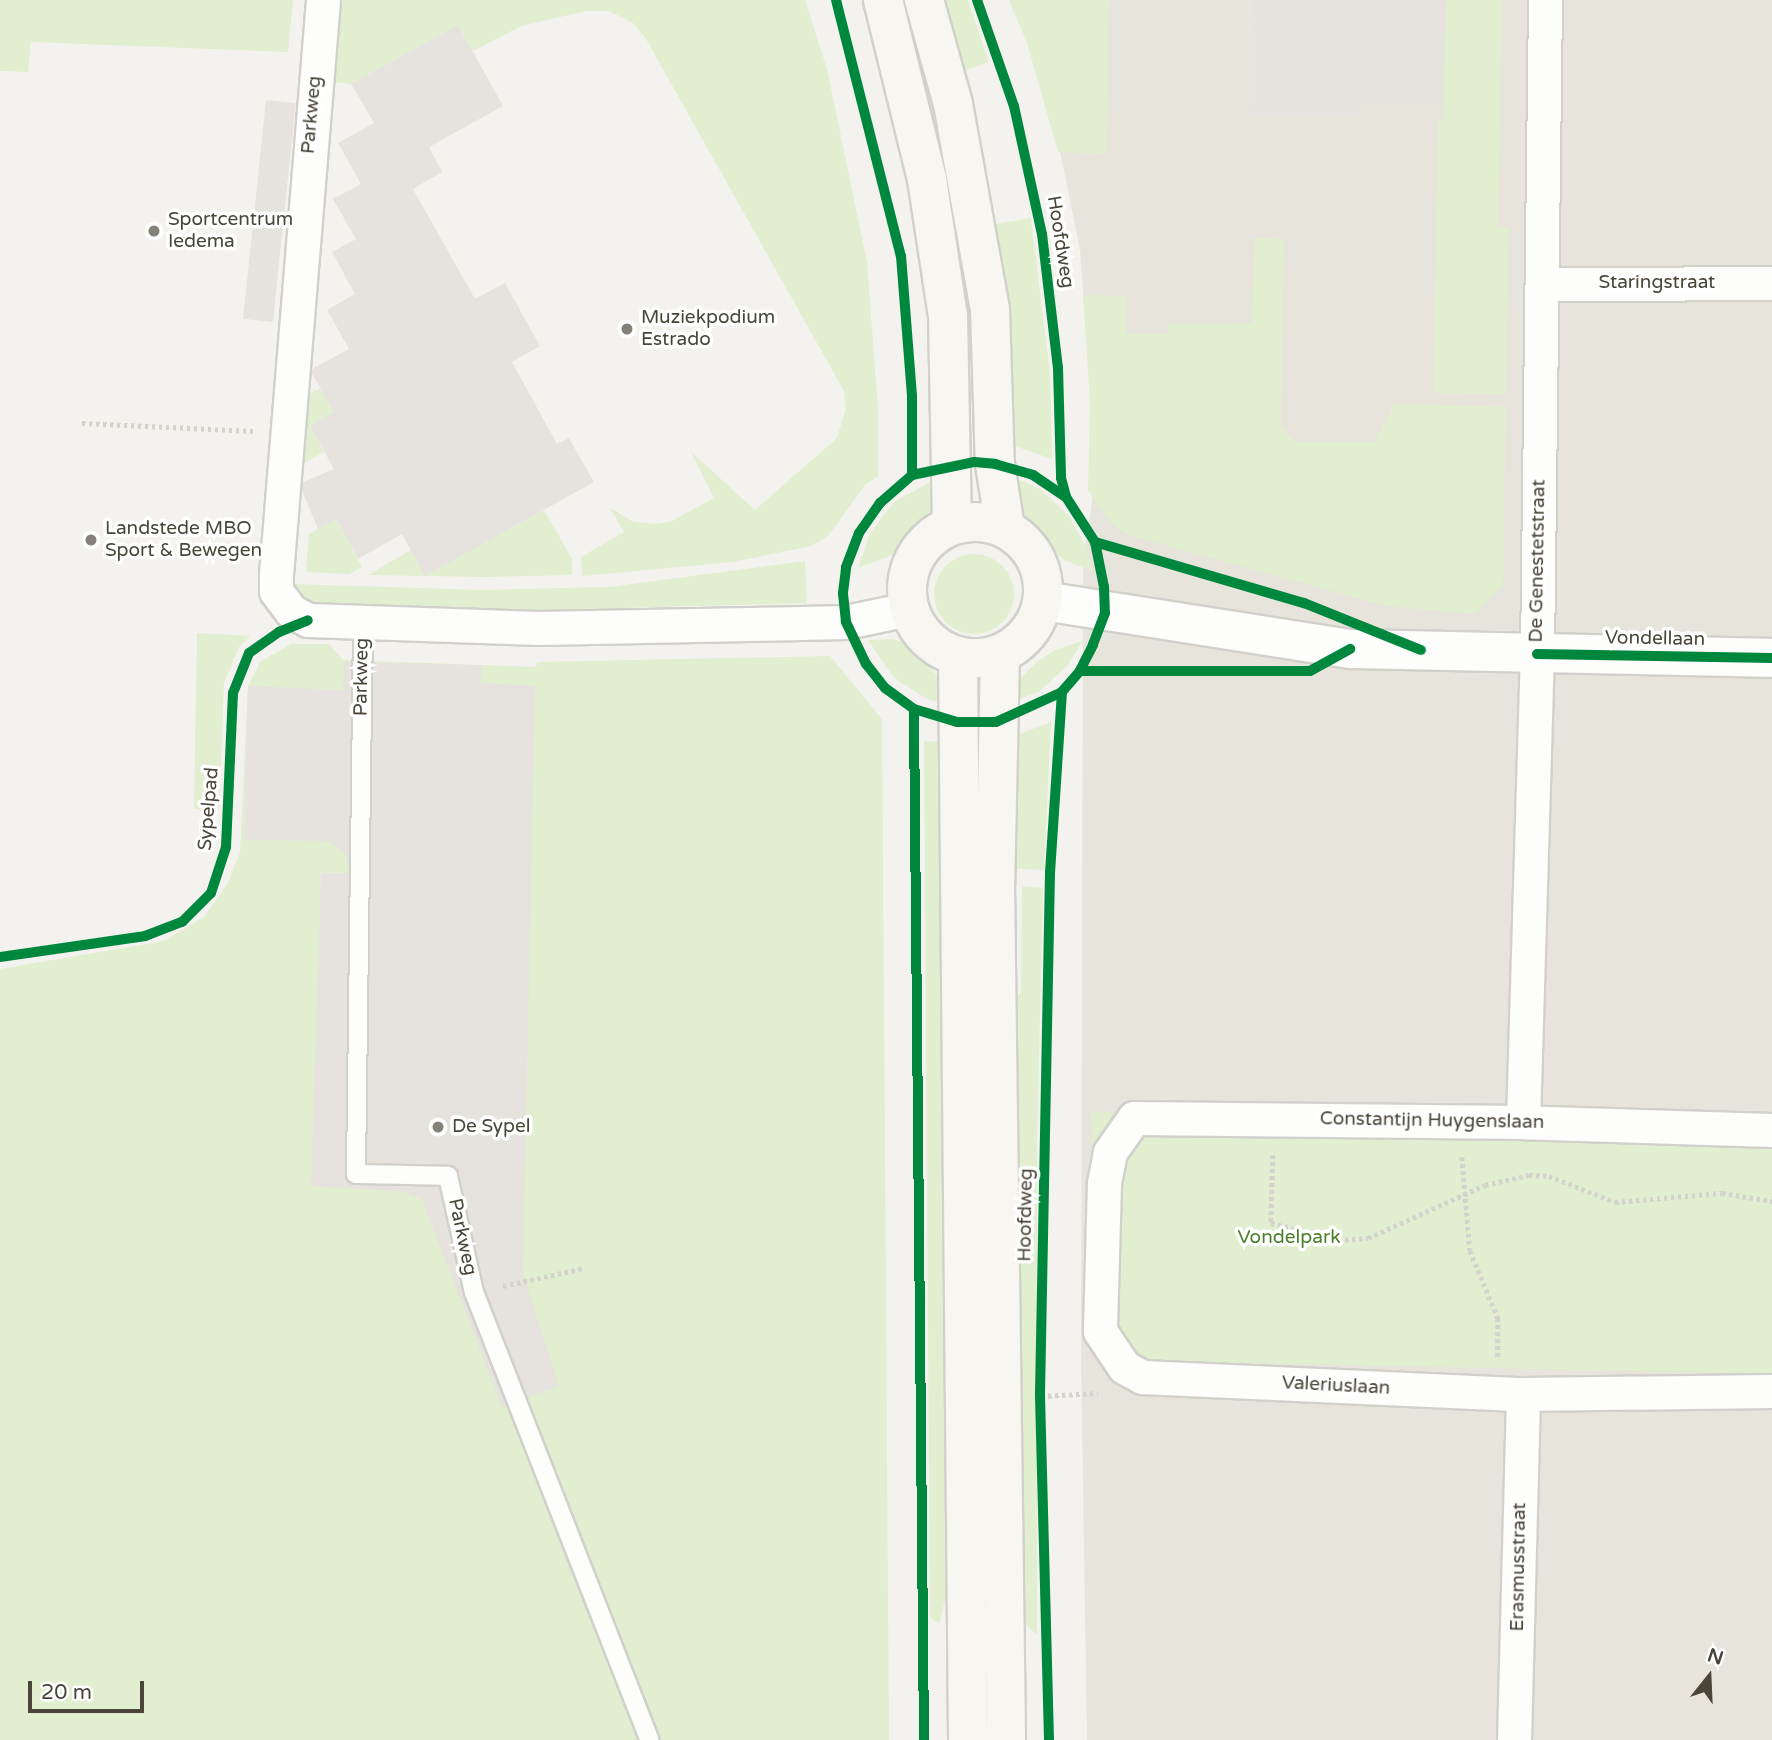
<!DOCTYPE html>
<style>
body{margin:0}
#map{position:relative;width:1772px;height:1740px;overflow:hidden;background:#f4f2ee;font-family:"Varela Round",sans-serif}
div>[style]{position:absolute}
.residential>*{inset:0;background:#e7e4dc}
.green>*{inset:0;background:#e1eecf}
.round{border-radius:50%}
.parking>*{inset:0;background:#e6e3df;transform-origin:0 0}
.path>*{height:4.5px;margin-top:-2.25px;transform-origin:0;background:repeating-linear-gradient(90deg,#d3d2cc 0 3.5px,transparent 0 7px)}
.roads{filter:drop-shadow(2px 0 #d2d0cb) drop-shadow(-2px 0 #d2d0cb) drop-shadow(0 2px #d2d0cb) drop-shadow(0 -2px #d2d0cb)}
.service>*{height:18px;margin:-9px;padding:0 9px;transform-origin:9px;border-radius:9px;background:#fdfdfc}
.minor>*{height:33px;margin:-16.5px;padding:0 16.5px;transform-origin:16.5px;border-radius:16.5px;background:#fdfdfc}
.tertiary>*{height:38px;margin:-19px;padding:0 19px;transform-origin:19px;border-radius:19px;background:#fdfdfc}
.secondary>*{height:38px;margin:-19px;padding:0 19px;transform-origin:19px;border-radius:19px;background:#f7f6f1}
.secondary>.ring{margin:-19px;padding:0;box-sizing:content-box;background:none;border:38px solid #f7f6f1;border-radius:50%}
.cycleway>*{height:10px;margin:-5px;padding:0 5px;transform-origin:5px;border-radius:5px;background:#00873e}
.dots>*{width:19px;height:19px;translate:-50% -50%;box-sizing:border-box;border:4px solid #fff;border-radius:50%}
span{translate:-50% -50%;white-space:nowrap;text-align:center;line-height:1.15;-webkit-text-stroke:7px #fff;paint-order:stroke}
.street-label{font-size:19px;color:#4b4439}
.poi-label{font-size:19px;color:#4b4439}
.left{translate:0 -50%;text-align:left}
.park-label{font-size:19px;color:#4a7f2a}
.north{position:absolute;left:1674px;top:1642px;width:70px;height:70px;-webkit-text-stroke:5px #fff;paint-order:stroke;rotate:18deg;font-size:19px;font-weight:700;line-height:28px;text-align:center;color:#4b4439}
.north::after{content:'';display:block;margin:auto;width:24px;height:32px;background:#4b4439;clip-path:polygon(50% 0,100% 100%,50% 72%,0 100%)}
.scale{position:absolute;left:28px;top:1681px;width:116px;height:32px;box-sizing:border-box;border:4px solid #4b4439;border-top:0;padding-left:9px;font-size:21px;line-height:24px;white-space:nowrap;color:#4b4439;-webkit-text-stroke:5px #fff;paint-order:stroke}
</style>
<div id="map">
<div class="residential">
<i style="clip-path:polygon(1012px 0,1772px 0,1772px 1740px,1087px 1740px,1081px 1358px,1083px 562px,1096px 474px,1080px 249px,1045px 78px)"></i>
</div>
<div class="green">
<i style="clip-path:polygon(0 0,293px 0,288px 52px,31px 42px,28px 72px,0 71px)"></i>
<i style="clip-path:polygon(340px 0,805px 0,827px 69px,867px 262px,878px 409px,878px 476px,864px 486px,828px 536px,811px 546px,733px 562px,582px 576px,581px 557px,624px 532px,610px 508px,634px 522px,655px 524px,670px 522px,714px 498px,691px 452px,755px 510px,837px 438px,846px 408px,844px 391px,646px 39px,633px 23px,609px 11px,586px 11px,521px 26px,473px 51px,458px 25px,351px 84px,333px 82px)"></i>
<i style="clip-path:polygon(938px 0,968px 0,989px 62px,959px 72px)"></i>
<i style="clip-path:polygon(1009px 0,1109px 0,1107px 154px,1058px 152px,1027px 43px)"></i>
<i style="clip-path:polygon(1446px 0,1502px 0,1498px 226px,1509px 227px,1506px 394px,1433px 393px,1438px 121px,1443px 121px)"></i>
<i style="clip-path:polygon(1031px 218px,1050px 373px,1052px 459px,1006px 443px,989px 225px)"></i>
<i style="clip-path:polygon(1255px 238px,1284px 239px,1281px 427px,1295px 442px,1374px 442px,1395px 404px,1506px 407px,1503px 585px,1474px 614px,1386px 606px,1128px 535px,1112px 524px,1088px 491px,1090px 401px,1083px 295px,1127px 296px,1126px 334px,1167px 334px,1168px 324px,1252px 323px)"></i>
<i style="clip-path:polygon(321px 388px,334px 412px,310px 426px,324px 452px,300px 465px,305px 396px)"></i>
<i style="clip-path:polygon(938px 478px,928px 520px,914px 541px,898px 553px,858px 568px,870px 533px,894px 502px)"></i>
<i style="clip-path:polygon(1015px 478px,1040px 489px,1069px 516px,1088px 550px,1092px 571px,1064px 560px,1034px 531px,1023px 511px)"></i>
<i style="clip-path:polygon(544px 510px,572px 559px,572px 575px,484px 577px,368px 575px,411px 550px,425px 575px)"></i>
<i style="clip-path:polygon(336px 519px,362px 567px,349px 574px,306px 572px,309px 534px)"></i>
<i class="round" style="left:934px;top:554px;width:80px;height:80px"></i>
<i style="clip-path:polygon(805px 561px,807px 603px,506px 611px,315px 604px,295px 593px,293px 584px,481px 590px,609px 587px)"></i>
<i style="clip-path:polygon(197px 633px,250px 636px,239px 647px,224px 683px,219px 809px,194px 809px)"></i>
<i style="clip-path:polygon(891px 639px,904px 642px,938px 676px,945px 704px,927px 699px,894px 678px,868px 640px)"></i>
<i style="clip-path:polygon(1082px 641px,1069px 664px,1040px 691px,1015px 701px,1018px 682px,1034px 664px,1053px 651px)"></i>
<i style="clip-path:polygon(291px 644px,329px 644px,343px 660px,536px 667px,537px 662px,830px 656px,882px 719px,889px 1740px,0 1740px,0 969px,164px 941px,204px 917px,228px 883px,240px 852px,248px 686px,260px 662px)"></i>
<i style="clip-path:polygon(1051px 722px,1044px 870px,1009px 868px,1009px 738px)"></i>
<i style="clip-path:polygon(924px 741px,944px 742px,954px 1565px,939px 1624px,930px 1617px)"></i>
<i style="clip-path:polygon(1022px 886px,1043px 888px,1037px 1143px,1037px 1635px,1018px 1616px,1011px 1005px,1021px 992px)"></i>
<i style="clip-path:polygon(1091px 1112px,1772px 1129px,1772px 1374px,1149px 1361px,1142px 1356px,1100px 1356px)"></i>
</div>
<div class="parking">
<i style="clip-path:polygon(1252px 0,1446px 0,1443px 104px,1359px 102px,1358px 117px,1250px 115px)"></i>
<i style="clip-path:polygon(458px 25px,503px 106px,429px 147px,442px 172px,413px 189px,475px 299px,505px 283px,540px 346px,512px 362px,557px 444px,569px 438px,594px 482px,425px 576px,402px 534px,358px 559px,336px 519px,318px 529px,299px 484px,334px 469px,310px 426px,334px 412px,310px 370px,349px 349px,327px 310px,355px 294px,332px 252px,356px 239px,333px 199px,361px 184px,338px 143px,374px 123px,351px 84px)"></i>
<i style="left:266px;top:100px;width:30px;height:220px;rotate:6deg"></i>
<i style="clip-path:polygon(344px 662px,482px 665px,481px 683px,535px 686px,523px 1274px,559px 1386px,502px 1407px,422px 1200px,405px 1192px,311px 1186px,321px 873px,350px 873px,345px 854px,328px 841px,244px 840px,248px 686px,343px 690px)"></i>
</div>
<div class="path">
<i style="left:82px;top:423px;width:172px;rotate:2.7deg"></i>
<i style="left:1273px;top:1155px;width:68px;rotate:91.7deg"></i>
<i style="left:1271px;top:1223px;width:69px;rotate:14.2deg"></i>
<i style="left:1338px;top:1240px;width:30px;rotate:-4deg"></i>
<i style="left:1368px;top:1238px;width:128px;rotate:-24.4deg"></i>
<i style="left:1485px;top:1185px;width:45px;rotate:-12.8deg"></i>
<i style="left:1529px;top:1175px;width:20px;rotate:3deg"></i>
<i style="left:1549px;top:1176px;width:71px;rotate:21.5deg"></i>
<i style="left:1615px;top:1202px;width:107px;rotate:-4.8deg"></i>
<i style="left:1722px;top:1193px;width:51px;rotate:9.1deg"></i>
<i style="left:1462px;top:1157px;width:94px;rotate:85.1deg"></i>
<i style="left:1470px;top:1251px;width:73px;rotate:67.3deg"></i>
<i style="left:1498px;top:1318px;width:41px;rotate:90deg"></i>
<i style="left:503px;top:1286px;width:83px;rotate:-12.5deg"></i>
<i style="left:1041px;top:1396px;width:57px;rotate:-3deg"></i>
</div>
<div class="roads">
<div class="service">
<i style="left:363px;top:623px;width:551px;rotate:90.73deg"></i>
<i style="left:356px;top:1174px;width:92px;rotate:1.2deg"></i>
<i style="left:448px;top:1176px;width:119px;rotate:77.4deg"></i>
<i style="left:474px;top:1292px;width:481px;rotate:68.6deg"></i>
</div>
<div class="minor">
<i style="left:323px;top:0;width:576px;rotate:94.68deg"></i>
<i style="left:276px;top:574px;width:17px;rotate:90deg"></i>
<i style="left:276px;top:591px;width:25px;rotate:53deg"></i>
<i style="left:291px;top:611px;width:19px;rotate:28deg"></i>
<i style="left:308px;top:620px;width:230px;rotate:2deg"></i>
<i style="left:538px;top:628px;width:308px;rotate:-1.1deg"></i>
<i style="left:846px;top:622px;width:63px;rotate:-11.8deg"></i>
<i style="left:1542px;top:284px;width:230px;rotate:-0.2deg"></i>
<i style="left:1523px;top:1122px;width:468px;rotate:-88.3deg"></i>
<i style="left:1537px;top:654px;width:654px;rotate:-89.3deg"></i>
<i style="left:1772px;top:1130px;width:249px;rotate:-178.2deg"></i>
<i style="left:1523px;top:1122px;width:389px;rotate:-179.4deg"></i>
<i style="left:1134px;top:1118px;width:42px;rotate:125.2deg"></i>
<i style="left:1110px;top:1152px;width:33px;rotate:101deg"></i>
<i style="left:1104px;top:1184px;width:147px;rotate:91.6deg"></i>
<i style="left:1100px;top:1331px;width:43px;rotate:56.3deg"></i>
<i style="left:1124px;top:1367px;width:21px;rotate:29deg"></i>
<i style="left:1142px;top:1377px;width:381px;rotate:2.6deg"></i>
<i style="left:1523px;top:1394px;width:249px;rotate:-0.7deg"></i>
<i style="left:1514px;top:1740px;width:346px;rotate:-88.5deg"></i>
</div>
<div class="tertiary">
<i style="left:1043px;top:601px;width:311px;rotate:8.9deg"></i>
<i style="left:1350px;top:649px;width:422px;rotate:1.2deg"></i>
</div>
<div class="secondary">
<i style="left:883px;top:0;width:184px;rotate:76.2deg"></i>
<i style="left:927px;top:179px;width:139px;rotate:81.3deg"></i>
<i style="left:948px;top:316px;width:209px;rotate:88.9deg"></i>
<i style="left:924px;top:0;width:108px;rotate:74.4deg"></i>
<i style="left:953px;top:104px;width:208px;rotate:79.8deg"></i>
<i style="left:990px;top:309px;width:155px;rotate:88.2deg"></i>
<i style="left:995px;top:464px;width:65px;rotate:81.1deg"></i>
<i class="ring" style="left:907px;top:522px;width:98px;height:98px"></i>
<i style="left:1000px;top:655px;width:230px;rotate:91.2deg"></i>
<i style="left:995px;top:885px;width:855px;rotate:89.26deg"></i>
<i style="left:958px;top:656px;width:1084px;rotate:89.47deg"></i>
</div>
</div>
<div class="cycleway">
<i style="left:836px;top:0;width:264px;rotate:75.8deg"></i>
<i style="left:901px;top:256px;width:140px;rotate:85.5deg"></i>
<i style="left:912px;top:396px;width:79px;rotate:90deg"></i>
<i style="left:977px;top:0;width:112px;rotate:70.8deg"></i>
<i style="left:1014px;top:106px;width:131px;rotate:77.7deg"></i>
<i style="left:1042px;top:234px;width:135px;rotate:83.2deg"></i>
<i style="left:1058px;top:368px;width:110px;rotate:88.4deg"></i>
<i style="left:1061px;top:478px;width:20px;rotate:75deg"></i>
<i style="left:1066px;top:497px;width:54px;rotate:57.2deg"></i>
<i style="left:1095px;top:542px;width:46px;rotate:78.7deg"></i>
<i style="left:1104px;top:587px;width:26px;rotate:88deg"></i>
<i style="left:1105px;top:613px;width:34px;rotate:111deg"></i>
<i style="left:1093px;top:645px;width:29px;rotate:117deg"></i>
<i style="left:1080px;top:671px;width:28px;rotate:131deg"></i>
<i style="left:1062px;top:692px;width:181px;rotate:93.8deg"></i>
<i style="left:1050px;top:873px;width:523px;rotate:91.1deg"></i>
<i style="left:1040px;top:1396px;width:344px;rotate:88.5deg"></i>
<i style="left:1095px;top:542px;width:218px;rotate:16.3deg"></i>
<i style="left:1304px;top:603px;width:126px;rotate:21.9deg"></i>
<i style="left:1537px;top:654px;width:235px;rotate:1deg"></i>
<i style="left:1080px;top:671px;width:230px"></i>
<i style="left:1310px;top:671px;width:46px;rotate:-28.8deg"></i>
<i style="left:914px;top:709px;width:45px;rotate:16.8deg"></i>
<i style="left:957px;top:722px;width:39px"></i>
<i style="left:996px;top:722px;width:72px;rotate:-24.4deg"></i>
<i style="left:0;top:957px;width:147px;rotate:-8.2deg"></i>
<i style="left:145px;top:936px;width:40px;rotate:-21deg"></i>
<i style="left:182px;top:922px;width:41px;rotate:-45deg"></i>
<i style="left:211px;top:893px;width:48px;rotate:-71.9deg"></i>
<i style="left:226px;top:847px;width:154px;rotate:-87.4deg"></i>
<i style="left:233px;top:693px;width:43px;rotate:-68.2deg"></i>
<i style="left:249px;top:653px;width:37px;rotate:-35deg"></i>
<i style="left:279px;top:632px;width:31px;rotate:-22deg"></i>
<i style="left:924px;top:1740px;width:1031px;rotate:-90.56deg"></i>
<i style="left:914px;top:709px;width:36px;rotate:-144deg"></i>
<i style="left:885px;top:688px;width:31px;rotate:-128deg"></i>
<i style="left:866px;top:664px;width:47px;rotate:-115.5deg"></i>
<i style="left:846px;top:622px;width:29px;rotate:-96deg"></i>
<i style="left:843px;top:593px;width:26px;rotate:-83deg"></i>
<i style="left:846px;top:567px;width:36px;rotate:-69deg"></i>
<i style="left:859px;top:533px;width:37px;rotate:-55deg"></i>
<i style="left:880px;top:503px;width:43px;rotate:-41.2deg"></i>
<i style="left:912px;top:475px;width:63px;rotate:-11.8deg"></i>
<i style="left:974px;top:462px;width:21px;rotate:5deg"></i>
<i style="left:995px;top:464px;width:40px;rotate:16deg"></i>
<i style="left:1033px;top:475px;width:40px;rotate:34deg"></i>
</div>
<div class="dots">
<i style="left:154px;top:231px;background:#868178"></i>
<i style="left:627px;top:329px;background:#868178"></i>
<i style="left:91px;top:540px;background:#868178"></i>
<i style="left:438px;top:1127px;background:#868178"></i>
</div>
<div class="street-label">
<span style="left:312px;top:115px;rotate:-85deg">Parkweg</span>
<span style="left:1060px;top:242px;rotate:81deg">Hoofdweg</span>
<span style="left:1657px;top:283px">Staringstraat</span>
<span style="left:1538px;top:561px;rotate:-89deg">De Genestetstraat</span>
<span style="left:1655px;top:639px;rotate:1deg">Vondellaan</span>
<span style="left:362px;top:677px;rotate:-89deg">Parkweg</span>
<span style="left:209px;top:809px;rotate:-85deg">Sypelpad</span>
<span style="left:1432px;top:1121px;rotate:1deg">Constantijn Huygenslaan</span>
<span style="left:1026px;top:1215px;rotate:-89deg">Hoofdweg</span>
<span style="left:462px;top:1237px;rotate:78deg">Parkweg</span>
<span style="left:1336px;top:1386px;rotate:3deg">Valeriuslaan</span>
<span style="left:1519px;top:1567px;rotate:-89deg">Erasmusstraat</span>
</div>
<div class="poi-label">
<span class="left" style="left:168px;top:231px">Sportcentrum<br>Iedema</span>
<span class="left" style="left:641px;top:329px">Muziekpodium<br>Estrado</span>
<span class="left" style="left:105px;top:540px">Landstede MBO<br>Sport &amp; Bewegen</span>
<span class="left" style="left:452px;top:1127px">De Sypel</span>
</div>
<div class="park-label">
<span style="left:1289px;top:1238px">Vondelpark</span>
</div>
<div class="north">N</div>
<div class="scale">20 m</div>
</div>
